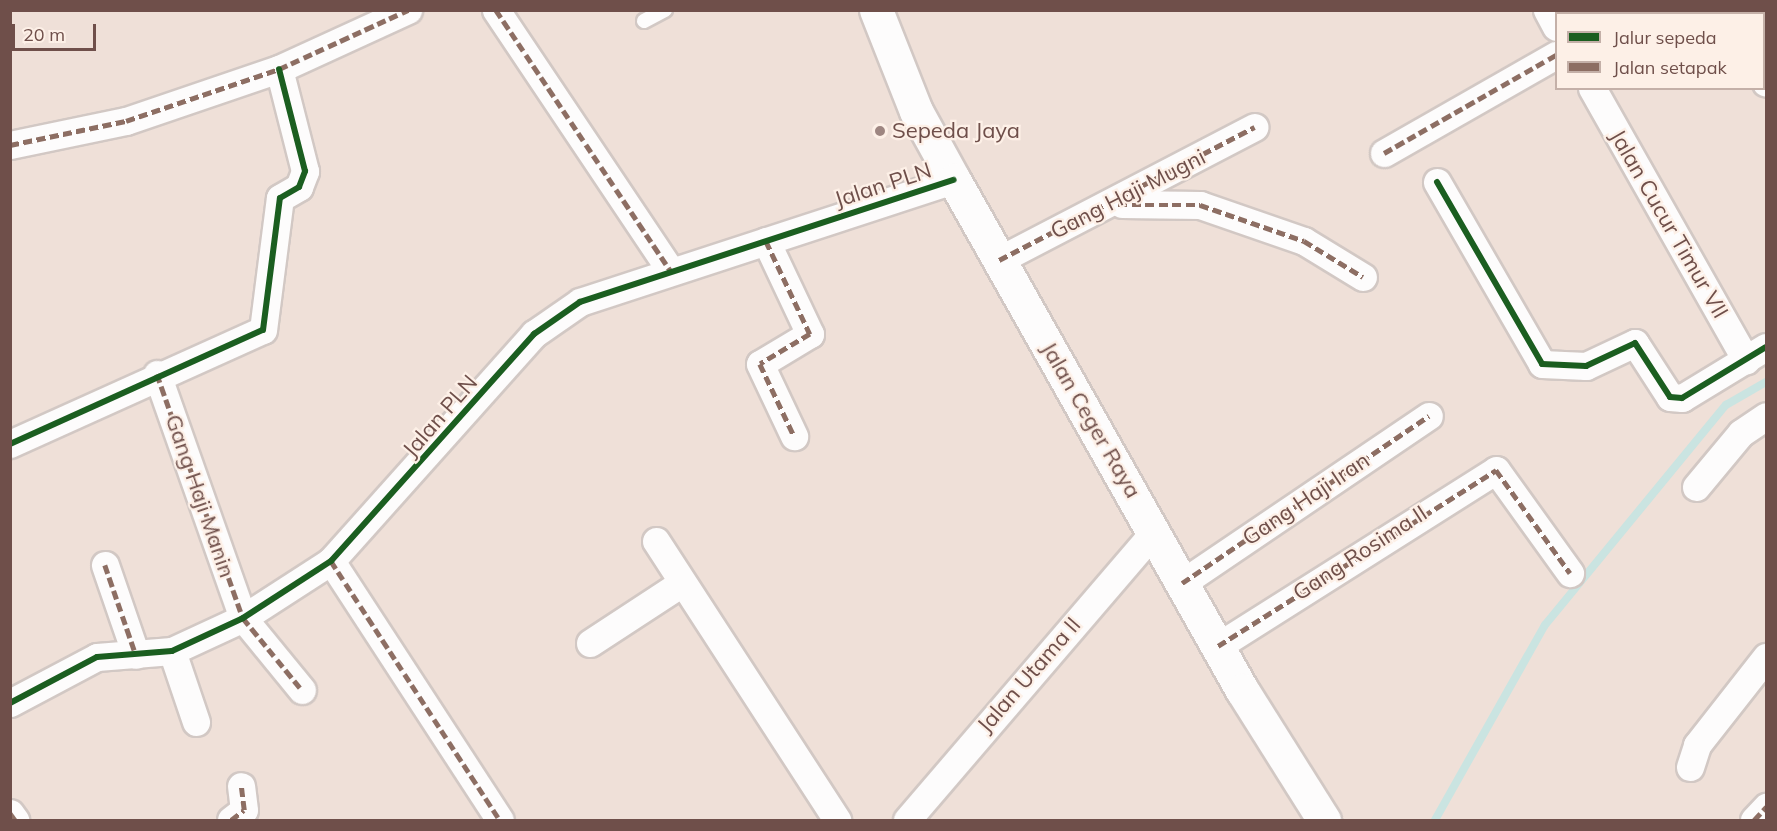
<!DOCTYPE html>
<style>
body{margin:0}
#map{position:relative;width:1777px;height:831px;overflow:hidden;background:#f4ece8;font-family:Mulish,sans-serif}
div>[style]{position:absolute}
.residential>*{inset:0;background:#efe0d8}
.stream>*{height:8px;margin:-4px;padding:0 4px;transform-origin:4px;border-radius:4px;background:#cae4e1}
.roads{filter:drop-shadow(2px 0 #d2c8c4) drop-shadow(-2px 0 #d2c8c4) drop-shadow(0 2px #d2c8c4) drop-shadow(0 -2px #d2c8c4)}
.service>*{height:14px;margin:-7px;padding:0 7px;transform-origin:7px;border-radius:7px;background:#fdfcfc}
.minor>*{height:27px;margin:-13.5px;padding:0 13.5px;transform-origin:13.5px;border-radius:13.5px;background:#fdfcfc}
.secondary>*{height:33px;margin:-16.5px;padding:0 16.5px;transform-origin:16.5px;border-radius:16.5px;background:#fdfcfc}
.quiet>*{height:4.5px;margin-top:-2.25px;transform-origin:0;background:repeating-linear-gradient(90deg,#8d6e63 0 9px,transparent 0 13.5px)}
.cycleway>*{height:6px;margin:-3px;padding:0 3px;transform-origin:3px;border-radius:3px;background:#1b5e20}
.dots>*{width:16px;height:16px;translate:-50% -50%;box-sizing:border-box;border:3px solid #fdf0e7;border-radius:50%}
span{translate:-50% -50%;white-space:nowrap;text-align:center;line-height:1.15;-webkit-text-stroke:4.5px #fdf0e7;paint-order:stroke}
.poi-label{font-size:22px;color:#6f4f4a}
.left{translate:0 -50%;text-align:left}
.street-label{font-size:22px;color:#6f4f4a}
.frame{position:absolute;inset:0;border:12px solid #6f4f4a;pointer-events:none}
.legend{position:absolute;left:1555px;top:12px;width:210px;height:78px;box-sizing:border-box;background:#fdf0e7;border:2px solid #c4b0a8;margin:0;padding:8px 10px;list-style:none;font-size:18px;color:#6f4f4a}
.legend li{display:flex;align-items:center;gap:12px;height:30px}
.legend b{width:30px;border:2px solid #c4b0a8}
.scale{position:absolute;left:12px;top:24px;width:84px;height:27px;box-sizing:border-box;border:3px solid #6f4f4a;border-top:0;padding-left:8px;font-size:18px;line-height:21px;white-space:nowrap;color:#6f4f4a;-webkit-text-stroke:4px #fdf0e7;paint-order:stroke}
</style>
<div id="map">
<div class="residential">
<i style="clip-path:polygon(evenodd,10px 11px,1766px 11px,1766px 820px,11px 820px,10px 11px,1556px 14px,1764px 14px,1764px 88px,1556px 88px,1556px 14px)"></i>
</div>
<div class="stream">
<i style="left:1435px;top:820px;width:224px;rotate:-60.6deg"></i>
<i style="left:1545px;top:625px;width:285px;rotate:-50.6deg"></i>
<i style="left:1726px;top:405px;width:46px;rotate:-29.9deg"></i>
</div>
<div class="roads">
<div class="service">
<i style="left:644px;top:21px;width:24px;rotate:-28deg"></i>
</div>
<div class="minor">
<i style="left:496px;top:10px;width:313px;rotate:56.2deg"></i>
<i style="left:1547px;top:10px;width:19px;rotate:62deg"></i>
<i style="left:1730px;top:14px;width:6px;rotate:-39deg"></i>
<i style="left:1764px;top:78px;width:5px;rotate:68deg"></i>
<i style="left:1592px;top:88px;width:313px;rotate:60.5deg"></i>
<i style="left:10px;top:145px;width:118px;rotate:-11.7deg"></i>
<i style="left:126px;top:121px;width:162px;rotate:-18.8deg"></i>
<i style="left:279px;top:69px;width:142px;rotate:-24.6deg"></i>
<i style="left:1384px;top:153px;width:198px;rotate:-29.7deg"></i>
<i style="left:1437px;top:182px;width:210px;rotate:60deg"></i>
<i style="left:1542px;top:364px;width:44px;rotate:2.6deg"></i>
<i style="left:1586px;top:366px;width:54px;rotate:-25.1deg"></i>
<i style="left:1635px;top:343px;width:64px;rotate:57.1deg"></i>
<i style="left:1670px;top:397px;width:12px;rotate:5deg"></i>
<i style="left:1682px;top:398px;width:98px;rotate:-31.3deg"></i>
<i style="left:1122px;top:204px;width:78px;rotate:0.7deg"></i>
<i style="left:1200px;top:205px;width:110px;rotate:19.1deg"></i>
<i style="left:1304px;top:241px;width:69px;rotate:31.4deg"></i>
<i style="left:766px;top:241px;width:103px;rotate:64.7deg"></i>
<i style="left:810px;top:334px;width:58px;rotate:149deg"></i>
<i style="left:760px;top:364px;width:80px;rotate:64.7deg"></i>
<i style="left:999px;top:260px;width:288px;rotate:-27.5deg"></i>
<i style="left:157px;top:374px;width:259px;rotate:70.6deg"></i>
<i style="left:243px;top:618px;width:93px;rotate:50.7deg"></i>
<i style="left:10px;top:444px;width:277px;rotate:-24.3deg"></i>
<i style="left:263px;top:330px;width:133px;rotate:-82.7deg"></i>
<i style="left:280px;top:198px;width:22px;rotate:-30deg"></i>
<i style="left:299px;top:187px;width:17px;rotate:-69deg"></i>
<i style="left:305px;top:171px;width:105px;rotate:-104.3deg"></i>
<i style="left:1696px;top:487px;width:70px;rotate:-50.2deg"></i>
<i style="left:1741px;top:433px;width:30px;rotate:-34deg"></i>
<i style="left:656px;top:541px;width:333px;rotate:57deg"></i>
<i style="left:331px;top:561px;width:309px;rotate:56.9deg"></i>
<i style="left:105px;top:565px;width:95px;rotate:71deg"></i>
<i style="left:1182px;top:583px;width:298px;rotate:-34.1deg"></i>
<i style="left:590px;top:643px;width:108px;rotate:-33.2deg"></i>
<i style="left:1218px;top:646px;width:329px;rotate:-32.3deg"></i>
<i style="left:1496px;top:470px;width:127px;rotate:54.3deg"></i>
<i style="left:172px;top:651px;width:75px;rotate:71.3deg"></i>
<i style="left:10px;top:703px;width:98px;rotate:-27.9deg"></i>
<i style="left:97px;top:657px;width:75px;rotate:-4.6deg"></i>
<i style="left:172px;top:651px;width:78px;rotate:-24.9deg"></i>
<i style="left:243px;top:618px;width:105px;rotate:-32.9deg"></i>
<i style="left:331px;top:561px;width:305px;rotate:-48.2deg"></i>
<i style="left:534px;top:334px;width:56px;rotate:-34.8deg"></i>
<i style="left:580px;top:302px;width:393px;rotate:-18.1deg"></i>
<i style="left:1690px;top:767px;width:23px;rotate:-72deg"></i>
<i style="left:1697px;top:745px;width:112px;rotate:-51.9deg"></i>
<i style="left:10px;top:813px;width:9px;rotate:54deg"></i>
<i style="left:231px;top:820px;width:16px;rotate:-38deg"></i>
<i style="left:244px;top:810px;width:24px;rotate:-97deg"></i>
<i style="left:907px;top:820px;width:379px;rotate:-49.4deg"></i>
<i style="left:1754px;top:820px;width:18px;rotate:-47deg"></i>
</div>
<div class="secondary">
<i style="left:876px;top:10px;width:109px;rotate:68.4deg"></i>
<i style="left:916px;top:111px;width:79px;rotate:61.2deg"></i>
<i style="left:954px;top:180px;width:586px;rotate:60.55deg"></i>
<i style="left:1242px;top:690px;width:154px;rotate:57.8deg"></i>
</div>
</div>
<div class="quiet">
<i style="left:496px;top:10px;width:313px;rotate:56.2deg"></i>
<i style="left:10px;top:145px;width:118px;rotate:-11.7deg"></i>
<i style="left:126px;top:121px;width:162px;rotate:-18.8deg"></i>
<i style="left:279px;top:69px;width:142px;rotate:-24.6deg"></i>
<i style="left:1384px;top:153px;width:198px;rotate:-29.7deg"></i>
<i style="left:1118px;top:205px;width:82px"></i>
<i style="left:1200px;top:205px;width:110px;rotate:19.1deg"></i>
<i style="left:1304px;top:241px;width:69px;rotate:31.4deg"></i>
<i style="left:766px;top:241px;width:103px;rotate:64.7deg"></i>
<i style="left:810px;top:334px;width:58px;rotate:149deg"></i>
<i style="left:760px;top:364px;width:80px;rotate:64.7deg"></i>
<i style="left:999px;top:260px;width:288px;rotate:-27.5deg"></i>
<i style="left:157px;top:374px;width:259px;rotate:70.6deg"></i>
<i style="left:243px;top:618px;width:93px;rotate:50.7deg"></i>
<i style="left:331px;top:561px;width:309px;rotate:56.9deg"></i>
<i style="left:105px;top:565px;width:95px;rotate:71deg"></i>
<i style="left:1182px;top:583px;width:298px;rotate:-34.1deg"></i>
<i style="left:1218px;top:646px;width:329px;rotate:-32.3deg"></i>
<i style="left:1496px;top:470px;width:127px;rotate:54.3deg"></i>
<i style="left:10px;top:813px;width:9px;rotate:54deg"></i>
<i style="left:231px;top:820px;width:16px;rotate:-38deg"></i>
<i style="left:244px;top:810px;width:24px;rotate:-97deg"></i>
<i style="left:1754px;top:820px;width:18px;rotate:-47deg"></i>
</div>
<div class="cycleway">
<i style="left:1437px;top:182px;width:210px;rotate:60deg"></i>
<i style="left:1542px;top:364px;width:44px;rotate:2.6deg"></i>
<i style="left:1586px;top:366px;width:54px;rotate:-25.1deg"></i>
<i style="left:1635px;top:343px;width:64px;rotate:57.1deg"></i>
<i style="left:1670px;top:397px;width:12px;rotate:5deg"></i>
<i style="left:1682px;top:398px;width:98px;rotate:-31.3deg"></i>
<i style="left:10px;top:444px;width:277px;rotate:-24.3deg"></i>
<i style="left:263px;top:330px;width:133px;rotate:-82.7deg"></i>
<i style="left:280px;top:198px;width:22px;rotate:-30deg"></i>
<i style="left:299px;top:187px;width:17px;rotate:-69deg"></i>
<i style="left:305px;top:171px;width:105px;rotate:-104.3deg"></i>
<i style="left:10px;top:703px;width:98px;rotate:-27.9deg"></i>
<i style="left:97px;top:657px;width:75px;rotate:-4.6deg"></i>
<i style="left:172px;top:651px;width:78px;rotate:-24.9deg"></i>
<i style="left:243px;top:618px;width:105px;rotate:-32.9deg"></i>
<i style="left:331px;top:561px;width:305px;rotate:-48.2deg"></i>
<i style="left:534px;top:334px;width:56px;rotate:-34.8deg"></i>
<i style="left:580px;top:302px;width:393px;rotate:-18.1deg"></i>
</div>
<div class="dots">
<i style="left:880px;top:131px;background:#9e8681"></i>
</div>
<div class="poi-label">
<span class="left" style="left:892px;top:131px">Sepeda Jaya</span>
</div>
<div class="street-label">
<span style="left:883px;top:185px;rotate:-18deg">Jalan PLN</span>
<span style="left:1128px;top:194px;rotate:-27deg">Gang Haji Mugni</span>
<span style="left:1669px;top:224px;rotate:60deg">Jalan Cucur Timur VII</span>
<span style="left:440px;top:416px;rotate:-49deg">Jalan PLN</span>
<span style="left:1091px;top:420px;rotate:60deg">Jalan Ceger Raya</span>
<span style="left:200px;top:496px;rotate:71deg">Gang Haji Manin</span>
<span style="left:1306px;top:499px;rotate:-34deg">Gang Haji Iran</span>
<span style="left:1360px;top:553px;rotate:-33deg">Gang Rosima II</span>
<span style="left:1029px;top:675px;rotate:-49deg">Jalan Utama II</span>
</div>
<div class="frame"></div>
<ul class="legend">
<li><b style="height:8px;background:#1b5e20"></b>Jalur sepeda</li>
<li><b style="height:8px;background:#8d6e63"></b>Jalan setapak</li>
</ul>
<div class="scale">20 m</div>
</div>
